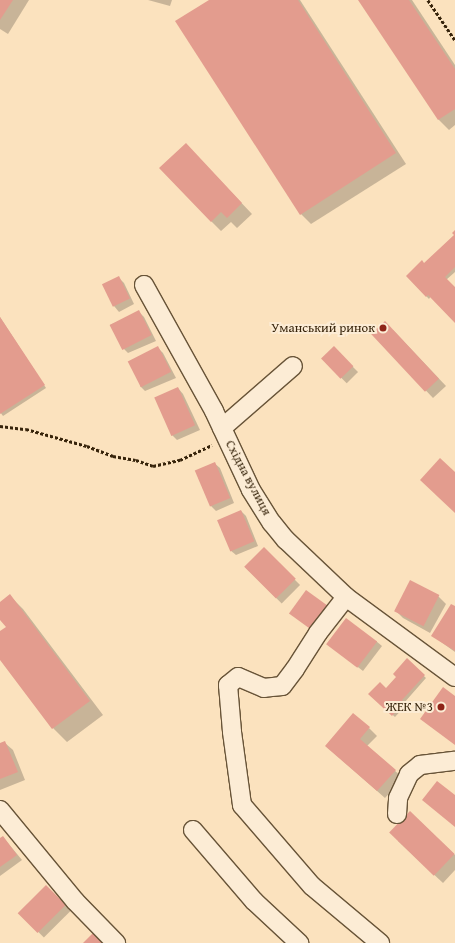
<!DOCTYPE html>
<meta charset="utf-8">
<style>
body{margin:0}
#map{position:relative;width:455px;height:943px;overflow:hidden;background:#fbe2be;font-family:"Gentium Book Plus",serif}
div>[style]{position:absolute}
.shadow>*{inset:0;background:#0003;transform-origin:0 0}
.building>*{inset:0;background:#e39c8e;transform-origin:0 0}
.path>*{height:2.5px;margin-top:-1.25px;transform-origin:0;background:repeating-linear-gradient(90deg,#37240b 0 3px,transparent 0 5px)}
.roads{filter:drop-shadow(1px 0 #685438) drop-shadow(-1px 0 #685438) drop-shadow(0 1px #685438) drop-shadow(0 -1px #685438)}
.minor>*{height:18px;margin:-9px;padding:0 9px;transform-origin:9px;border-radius:9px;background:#fcecd5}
.dots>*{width:11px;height:11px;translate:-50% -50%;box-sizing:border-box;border:2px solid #fcecd5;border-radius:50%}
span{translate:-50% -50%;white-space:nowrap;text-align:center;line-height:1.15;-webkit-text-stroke:4px #fcecd5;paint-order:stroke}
.poi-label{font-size:13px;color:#37240b}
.right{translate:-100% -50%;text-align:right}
.street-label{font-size:13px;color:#37240b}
</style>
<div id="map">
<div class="shadow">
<i style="clip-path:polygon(0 0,29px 0,8px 34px,0 29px)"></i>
<i style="clip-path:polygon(148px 0,172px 0,170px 6px)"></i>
<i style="clip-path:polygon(210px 0,300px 0,406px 164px,311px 224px,301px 214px)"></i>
<i style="clip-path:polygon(359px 0,412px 0,455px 65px,455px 125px,449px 130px,439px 120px)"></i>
<i style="clip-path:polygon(196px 155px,252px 214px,237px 228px,231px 222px,221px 231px,211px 221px)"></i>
<i style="clip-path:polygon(455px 232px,455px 272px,446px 280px,455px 289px,455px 321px,431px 296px,429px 299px,407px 276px,424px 264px,455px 235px)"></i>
<i style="clip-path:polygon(119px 278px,124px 283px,134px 304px,119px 312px,114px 306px)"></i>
<i style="clip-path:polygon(139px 312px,144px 317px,156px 341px,128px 353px,123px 348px,110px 325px)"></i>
<i style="clip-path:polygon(0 317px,46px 388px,3px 416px,0 412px)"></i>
<i style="clip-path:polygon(393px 330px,446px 386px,433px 398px,372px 334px)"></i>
<i style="clip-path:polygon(158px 348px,163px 353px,176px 378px,145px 391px,140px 386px)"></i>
<i style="left:334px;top:348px;width:34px;height:16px;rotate:45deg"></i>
<i style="clip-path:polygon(178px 388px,183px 394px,200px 430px,177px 440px,172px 435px)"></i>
<i style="clip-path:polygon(214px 463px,220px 468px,234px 503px,216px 511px,211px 506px,196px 471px)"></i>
<i style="clip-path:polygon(241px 511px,246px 516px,258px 546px,236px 555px,230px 550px)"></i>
<i style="left:264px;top:549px;width:51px;height:26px;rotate:45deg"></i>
<i style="clip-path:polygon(10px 596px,23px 609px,103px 715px,67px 742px,53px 728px,0 658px,0 633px,7px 627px,0 618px,0 603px)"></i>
<i style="clip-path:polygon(438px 596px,446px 604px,430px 633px,403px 618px,395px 610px)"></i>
<i style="clip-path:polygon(455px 607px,455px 652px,433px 636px)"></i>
<i style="clip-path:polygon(376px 641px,382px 646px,363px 671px,328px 644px)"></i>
<i style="clip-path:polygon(407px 660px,426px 678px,404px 703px,406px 705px,395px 717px,370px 694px,386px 689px,397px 677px)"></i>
<i style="clip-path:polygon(369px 728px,377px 736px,367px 746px,403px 778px,385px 798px,326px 746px)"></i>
<i style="clip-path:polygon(5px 743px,13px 750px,25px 780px,0 790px,0 745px)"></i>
<i style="clip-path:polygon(410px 812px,455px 855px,455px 870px,443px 883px,398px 841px)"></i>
<i style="clip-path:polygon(3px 837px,22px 860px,0 876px,0 839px)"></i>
<i style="left:46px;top:886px;width:35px;height:38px;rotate:45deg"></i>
</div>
<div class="building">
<i style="clip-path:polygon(0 0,13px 0,0 20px)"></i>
<i style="clip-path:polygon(209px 0,298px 0,396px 153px,300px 215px,175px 21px)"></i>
<i style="clip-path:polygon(358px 0,409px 0,455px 69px,455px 109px,438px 120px)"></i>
<i style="clip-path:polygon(186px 143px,242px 203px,227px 218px,221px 212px,211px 222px,159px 168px)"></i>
<i style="clip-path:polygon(455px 230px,455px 267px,445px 277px,455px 287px,455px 323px,428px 295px,426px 297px,406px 276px,422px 260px,424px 263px,454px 235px,452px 233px)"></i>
<i style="left:119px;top:276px;width:25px;height:19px;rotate:64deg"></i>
<i style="left:139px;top:310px;width:28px;height:33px;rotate:63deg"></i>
<i style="clip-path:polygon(0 317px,45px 385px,0 414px)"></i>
<i style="left:385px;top:321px;width:79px;height:19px;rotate:47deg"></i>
<i style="left:158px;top:346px;width:29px;height:34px;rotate:63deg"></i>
<i style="left:334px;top:346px;width:28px;height:18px;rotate:46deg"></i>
<i style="left:178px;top:387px;width:42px;height:26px;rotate:66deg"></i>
<i style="clip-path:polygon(440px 458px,455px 472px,455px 513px,420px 480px)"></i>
<i style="left:215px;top:462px;width:39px;height:22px;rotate:67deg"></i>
<i style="left:241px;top:510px;width:34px;height:26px;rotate:67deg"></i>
<i style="left:264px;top:547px;width:45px;height:28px;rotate:45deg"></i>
<i style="left:410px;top:580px;width:33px;height:35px;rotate:27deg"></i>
<i style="left:306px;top:590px;width:29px;height:29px;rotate:36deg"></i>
<i style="clip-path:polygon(10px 594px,90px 701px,52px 729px,0 660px,0 631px,6px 627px,0 620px,0 602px)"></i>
<i style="clip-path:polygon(451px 604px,455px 606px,455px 651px,431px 636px)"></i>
<i style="left:346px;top:618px;width:39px;height:33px;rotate:37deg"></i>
<i style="clip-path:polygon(407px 658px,425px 675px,402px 700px,404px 702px,392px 716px,368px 694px,380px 682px,386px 688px,396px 677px,393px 674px)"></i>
<i style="clip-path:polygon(443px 687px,455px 696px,455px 745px,420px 719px)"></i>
<i style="clip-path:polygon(353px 713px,370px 727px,360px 739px,396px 770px,377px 791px,325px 746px)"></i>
<i style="clip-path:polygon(5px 741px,18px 772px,0 779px,0 743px)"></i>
<i style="clip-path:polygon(437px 781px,455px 795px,455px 827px,422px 800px)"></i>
<i style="left:410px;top:811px;width:62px;height:30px;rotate:44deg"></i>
<i style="clip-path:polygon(3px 836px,17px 855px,0 867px,0 838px)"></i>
<i style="left:46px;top:885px;width:28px;height:40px;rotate:45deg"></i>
<i style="clip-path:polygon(95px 931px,107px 943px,83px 943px)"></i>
</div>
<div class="path">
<i style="left:428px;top:0;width:48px;rotate:56deg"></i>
<i style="left:0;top:426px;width:26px;rotate:7deg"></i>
<i style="left:26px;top:429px;width:63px;rotate:15.6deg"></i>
<i style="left:87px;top:446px;width:28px;rotate:21deg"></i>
<i style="left:113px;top:456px;width:23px;rotate:10deg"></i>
<i style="left:136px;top:460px;width:18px;rotate:19deg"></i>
<i style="left:153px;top:466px;width:28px;rotate:-13deg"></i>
<i style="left:180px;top:460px;width:35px;rotate:-25deg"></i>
</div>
<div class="roads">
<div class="minor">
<i style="left:144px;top:285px;width:144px;rotate:60.9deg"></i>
<i style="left:214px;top:411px;width:87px;rotate:64.9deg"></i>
<i style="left:251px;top:490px;width:39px;rotate:58deg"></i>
<i style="left:272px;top:523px;width:22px;rotate:51deg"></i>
<i style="left:286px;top:540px;width:83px;rotate:43.5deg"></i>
<i style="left:346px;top:597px;width:135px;rotate:36.3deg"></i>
<i style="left:222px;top:428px;width:94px;rotate:-41.1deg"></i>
<i style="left:346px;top:597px;width:46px;rotate:127.9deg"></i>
<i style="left:318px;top:633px;width:43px;rotate:122.6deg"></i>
<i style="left:295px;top:669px;width:21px;rotate:127deg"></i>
<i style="left:282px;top:686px;width:18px;rotate:174deg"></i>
<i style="left:264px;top:688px;width:28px;rotate:-157deg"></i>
<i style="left:238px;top:677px;width:13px;rotate:141deg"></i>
<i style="left:228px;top:685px;width:47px;rotate:85.1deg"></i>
<i style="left:232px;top:732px;width:74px;rotate:82.2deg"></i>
<i style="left:242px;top:805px;width:107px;rotate:49.2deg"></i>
<i style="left:312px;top:886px;width:89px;rotate:40deg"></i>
<i style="left:0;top:810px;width:118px;rotate:50.5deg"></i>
<i style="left:75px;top:901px;width:59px;rotate:45.7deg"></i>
<i style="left:397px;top:814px;width:16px;rotate:-86deg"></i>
<i style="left:398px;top:798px;width:26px;rotate:-65deg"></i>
<i style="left:409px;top:774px;width:14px;rotate:-39deg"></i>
<i style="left:420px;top:765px;width:35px;rotate:-7deg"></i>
<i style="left:193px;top:830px;width:94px;rotate:49.3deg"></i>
<i style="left:254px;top:901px;width:62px;rotate:43deg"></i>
</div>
</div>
<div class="dots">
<i style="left:383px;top:328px;background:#8f2418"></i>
<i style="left:441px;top:707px;background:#8f2418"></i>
</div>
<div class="poi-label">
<span class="right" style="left:375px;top:328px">Уманський ринок</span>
<span class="right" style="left:433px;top:707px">ЖЕК №3</span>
</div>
<div class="street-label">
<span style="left:248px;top:478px;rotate:62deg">Східна вулиця</span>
</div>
</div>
